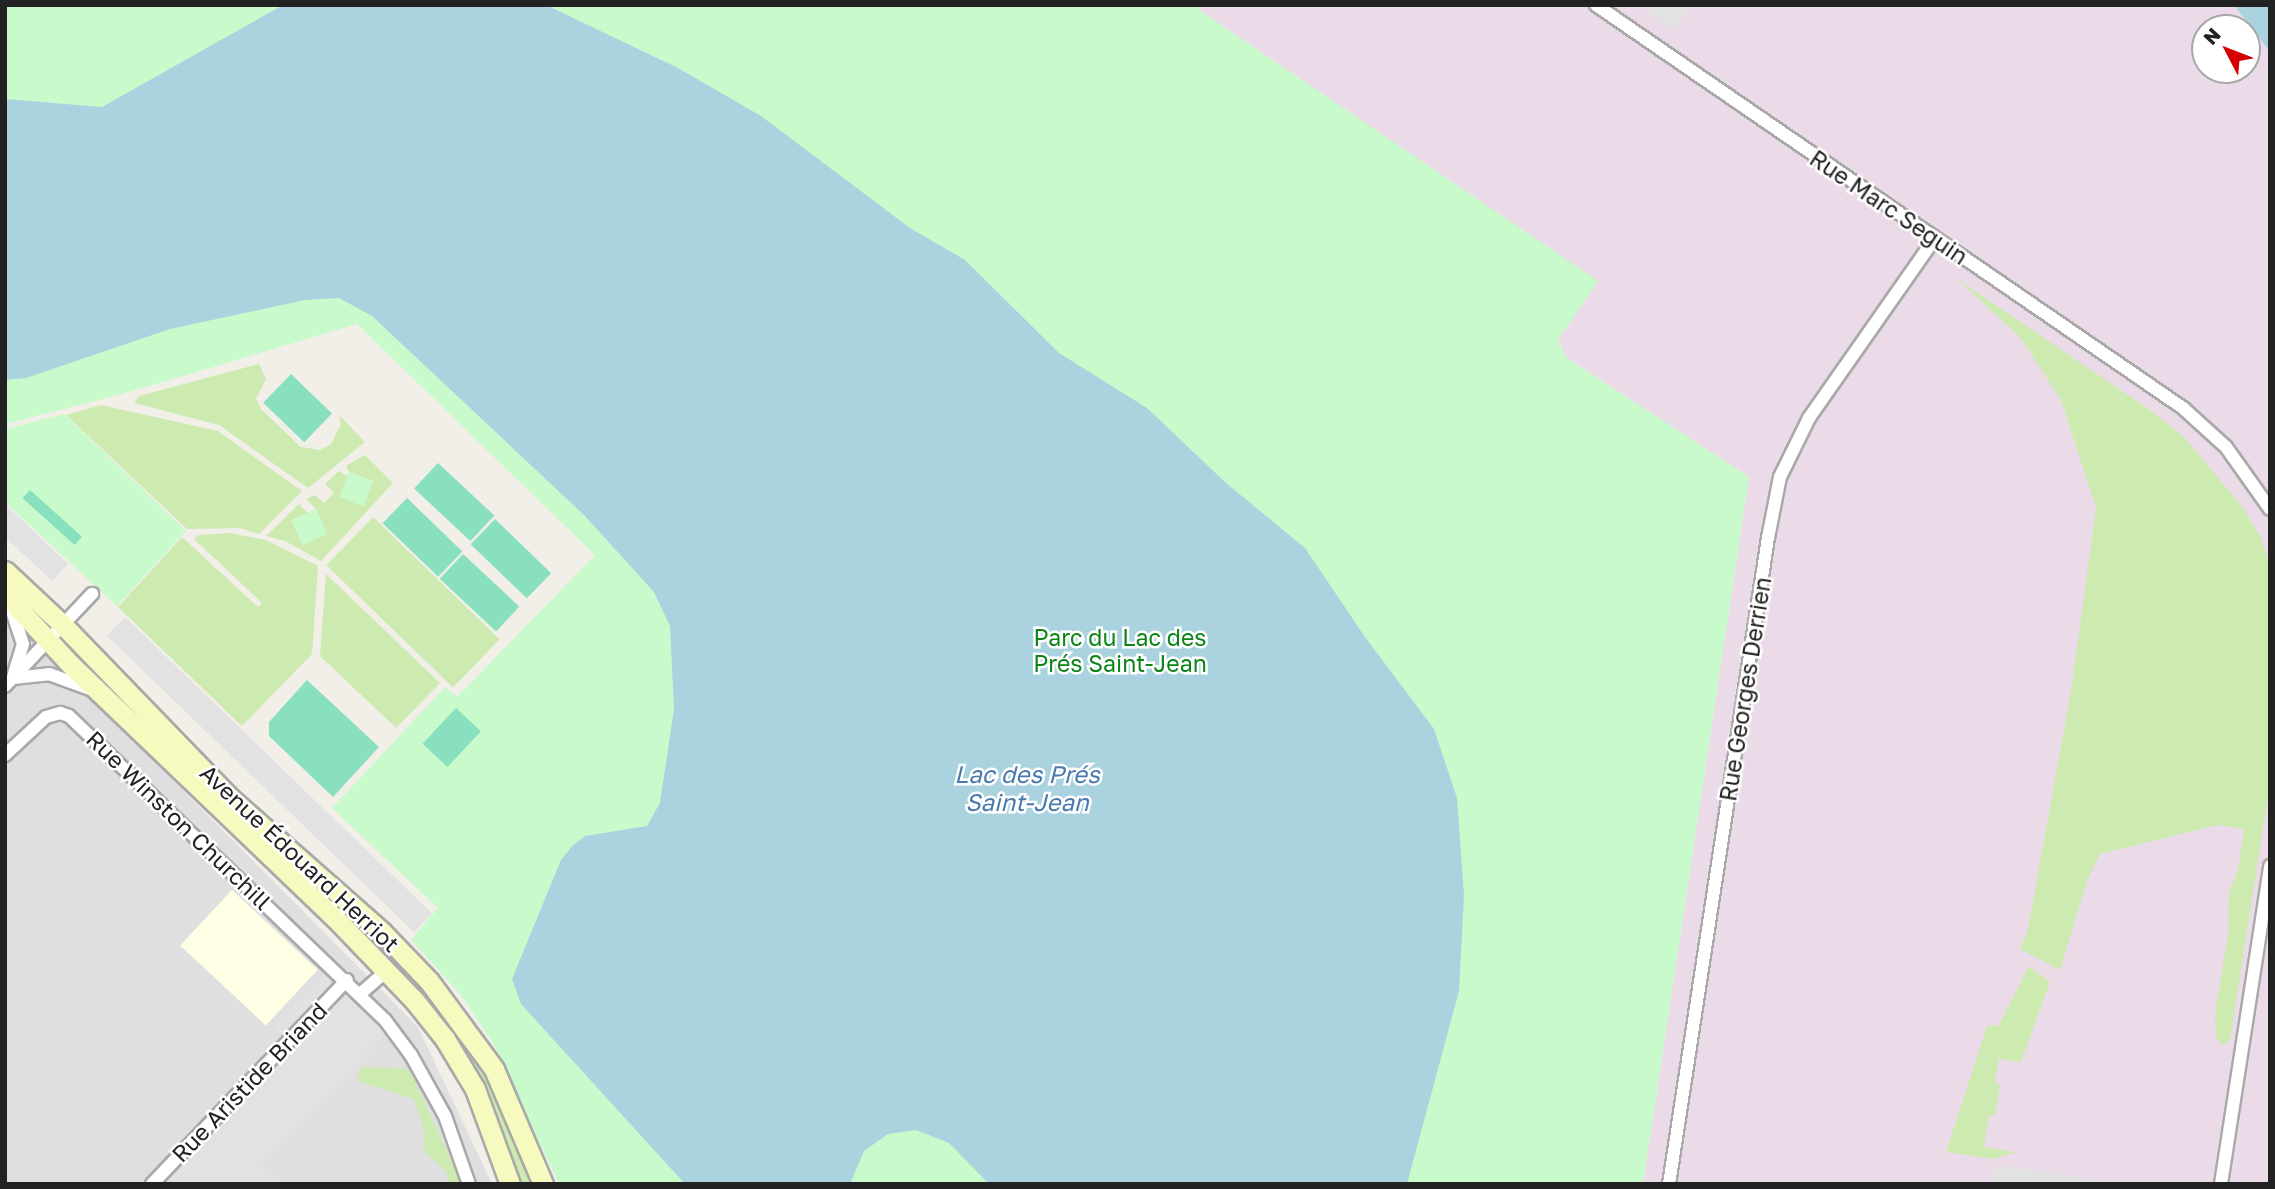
<!DOCTYPE html>
<meta charset="utf-8">
<style>
body{margin:0}
#map{position:relative;width:2275px;height:1189px;overflow:hidden;background:#f2efe9;font-family:"Golos Text",sans-serif}
div>[style]{position:absolute}
.residential>*{inset:0;background:#e0dfdf}
.industrial>*{inset:0;background:#ebdbe8}
.education>*{inset:0;background:#ffffe5;transform-origin:0 0}
.grass>*{inset:0;background:#cdebb0;transform-origin:0 0}
.park>*{inset:0;background:#c8facc;transform-origin:0 0}
.pitch>*{inset:0;background:#88e0be;transform-origin:0 0}
.parking>*{inset:0;background:#e2e2e2;transform-origin:0 0}
.water>*{inset:0;background:#aad3df}
.roads{filter:drop-shadow(2px 0 #a9a9a9) drop-shadow(-2px 0 #a9a9a9) drop-shadow(0 2px #a9a9a9) drop-shadow(0 -2px #a9a9a9)}
.street>*{height:12px;margin:-6px;padding:0 6px;transform-origin:6px;border-radius:6px;background:#fff}
.secondary>*{height:19px;margin:-9.5px;padding:0 9.5px;transform-origin:9.5px;border-radius:9.5px;background:#f7fabf}
span{translate:-50% -50%;white-space:nowrap;text-align:center;line-height:1.15;-webkit-text-stroke:5px #fff;paint-order:stroke}
.street-label{font-size:23px;color:#222}
.park-label{font-size:23px;color:#0c8416}
.water-label{font-size:24px;color:#4a7aab;font-style:italic}
.frame{position:absolute;inset:0;border:7px solid #222;pointer-events:none}
.north{position:absolute;left:2191px;top:14px;width:70px;height:70px;box-sizing:border-box;background:#fff;border:2px solid #a7a7a7;border-radius:50%;rotate:312deg;font-size:19px;font-weight:700;line-height:28px;text-align:center;color:#222}
.north::after{content:'';display:block;margin:auto;width:24px;height:32px;background:#d40000;clip-path:polygon(50% 0,100% 100%,50% 72%,0 100%)}
</style>
<div id="map">
<div class="residential">
<i style="clip-path:polygon(5px 611px,418px 1027px,492px 1184px,5px 1184px)"></i>
</div>
<div class="industrial">
<i style="clip-path:polygon(evenodd,1202px 5px,2234px 5px,2270px 52px,2270px 1184px,1643px 1184px,1749px 477px,1567px 358px,1558px 340px,1597px 281px,1199px 10px,1202px 5px,2205px 28px,2247px 28px,2247px 70px,2205px 70px,2205px 28px)"></i>
</div>
<div class="education">
<i style="left:232px;top:890px;width:117px;height:76px;rotate:43deg"></i>
</div>
<div class="grass">
<i style="clip-path:polygon(1957px 279px,2150px 410px,2182px 435px,2241px 505px,2260px 536px,2270px 564px,2270px 785px,2230px 1040px,2222px 1046px,2216px 1037px,2215px 1014px,2228px 935px,2229px 893px,2238px 870px,2244px 829px,2218px 825px,2100px 854px,2087px 881px,2060px 970px,2020px 949px,2028px 929px,2071px 691px,2096px 508px,2061px 400px,2020px 337px)"></i>
<i style="clip-path:polygon(259px 364px,266px 379px,256px 399px,261px 409px,301px 447px,320px 450px,331px 444px,341px 424px,339px 415px,365px 442px,308px 488px,219px 425px,134px 403px,139px 396px)"></i>
<i style="clip-path:polygon(101px 405px,218px 431px,302px 491px,259px 534px,240px 528px,187px 529px,66px 415px)"></i>
<i style="clip-path:polygon(365px 455px,393px 483px,321px 561px,285px 541px,266px 536px,299px 504px,308px 513px,292px 520px,302px 545px,327px 534px,316px 509px,306px 499px,315px 495px,324px 503px,334px 493px,325px 484px,339px 471px,348px 477px,341px 497px,373px 481px,349px 472px,346px 466px)"></i>
<i style="left:373px;top:517px;width:176px;height:67px;rotate:44deg"></i>
<i style="clip-path:polygon(229px 533px,266px 540px,318px 566px,312px 654px,242px 726px,118px 607px,182px 537px,258px 607px,262px 603px,194px 539px,199px 535px)"></i>
<i style="clip-path:polygon(326px 574px,440px 683px,396px 728px,320px 656px)"></i>
<i style="clip-path:polygon(2029px 966px,2050px 982px,2021px 1062px,1999px 1059px,1995px 1082px,2000px 1085px,1995px 1115px,1989px 1115px,1984px 1147px,2017px 1152px,1992px 1159px,1946px 1152px,1987px 1026px,1999px 1025px)"></i>
<i style="clip-path:polygon(443px 1021px,486px 1067px,538px 1184px,516px 1184px)"></i>
<i style="clip-path:polygon(362px 1067px,409px 1069px,462px 1184px,449px 1184px,447px 1172px,425px 1152px,423px 1127px,414px 1099px,357px 1081px)"></i>
</div>
<div class="park">
<i style="clip-path:polygon(5px 5px,1202px 5px,1199px 10px,1598px 281px,1558px 340px,1567px 358px,1749px 477px,1643px 1184px,559px 1184px,493px 1043px,461px 995px,411px 940px,438px 908px,332px 808px,445px 687px,457px 697px,595px 555px,357px 324px,119px 395px,5px 424px)"></i>
<i style="clip-path:polygon(64px 414px,186px 531px,117px 606px,5px 502px,5px 429px)"></i>
<i style="left:349px;top:472px;width:26px;height:27px;rotate:21deg"></i>
<i style="left:316px;top:509px;width:27px;height:27px;rotate:66deg"></i>
</div>
<div class="pitch">
<i style="left:291px;top:374px;width:57px;height:40px;rotate:44deg"></i>
<i style="left:438px;top:463px;width:77px;height:35px;rotate:43deg"></i>
<i style="left:30px;top:490px;width:70px;height:11px;rotate:42deg"></i>
<i style="left:407px;top:498px;width:77px;height:35px;rotate:44deg"></i>
<i style="left:495px;top:519px;width:78px;height:35px;rotate:44deg"></i>
<i style="left:463px;top:554px;width:77px;height:34px;rotate:43deg"></i>
<i style="clip-path:polygon(307px 680px,379px 747px,333px 797px,269px 736px,269px 722px)"></i>
<i style="left:456px;top:708px;width:34px;height:49px;rotate:43deg"></i>
</div>
<div class="parking">
<i style="clip-path:polygon(1640px 5px,1692px 5px,1675px 30px)"></i>
<i style="clip-path:polygon(5px 504px,68px 564px,52px 581px,5px 537px)"></i>
<i style="left:125px;top:617px;width:427px;height:26px;rotate:44deg"></i>
<i style="clip-path:polygon(327px 973px,388px 1032px,260px 1162px,282px 1184px,139px 1184px,282px 1035px,275px 1027px)"></i>
<i style="clip-path:polygon(1994px 1165px,1995px 1165px,2123px 1184px,1992px 1184px)"></i>
</div>
<div class="water">
<i style="clip-path:polygon(283px 5px,546px 5px,678px 68px,761px 116px,910px 228px,965px 260px,1059px 353px,1147px 408px,1226px 483px,1305px 548px,1365px 637px,1434px 729px,1457px 798px,1464px 895px,1459px 991px,1407px 1184px,989px 1184px,949px 1143px,916px 1130px,888px 1134px,864px 1151px,850px 1184px,685px 1184px,521px 1004px,512px 979px,561px 860px,572px 846px,585px 836px,647px 826px,660px 803px,674px 709px,670px 626px,654px 592px,584px 515px,372px 316px,339px 298px,305px 300px,170px 329px,26px 378px,5px 380px,5px 99px,102px 107px)"></i>
<i style="clip-path:polygon(2234px 5px,2270px 5px,2270px 52px)"></i>
</div>
<div class="roads">
<div class="street">
<i style="left:1596px;top:5px;width:712px;rotate:34.47deg"></i>
<i style="left:2183px;top:408px;width:58px;rotate:42.2deg"></i>
<i style="left:2226px;top:447px;width:76px;rotate:54.6deg"></i>
<i style="left:10px;top:605px;width:41px;rotate:71.6deg"></i>
<i style="left:23px;top:644px;width:31px;rotate:107deg"></i>
<i style="left:13px;top:678px;width:36px;rotate:-6deg"></i>
<i style="left:49px;top:674px;width:44px;rotate:20.1deg"></i>
<i style="left:5px;top:686px;width:127px;rotate:-46.6deg"></i>
<i style="left:5px;top:755px;width:56px;rotate:-42.8deg"></i>
<i style="left:46px;top:717px;width:15px;rotate:-16deg"></i>
<i style="left:60px;top:713px;width:9px;rotate:18deg"></i>
<i style="left:69px;top:716px;width:438px;rotate:43.9deg"></i>
<i style="left:385px;top:1020px;width:44px;rotate:53.4deg"></i>
<i style="left:411px;top:1055px;width:70px;rotate:60.9deg"></i>
<i style="left:445px;top:1116px;width:72px;rotate:70.6deg"></i>
<i style="left:360px;top:994px;width:37px;rotate:-41deg"></i>
<i style="left:152px;top:1184px;width:282px;rotate:-46.3deg"></i>
<i style="left:1669px;top:1184px;width:654px;rotate:-81.29deg"></i>
<i style="left:1768px;top:538px;width:62px;rotate:-78.9deg"></i>
<i style="left:1780px;top:477px;width:66px;rotate:-63.8deg"></i>
<i style="left:1809px;top:418px;width:220px;rotate:-55deg"></i>
<i style="left:2221px;top:1184px;width:322px;rotate:-81.2deg"></i>
</div>
<div class="secondary">
<i style="left:5px;top:571px;width:79px;rotate:43deg"></i>
<i style="left:63px;top:625px;width:240px;rotate:46deg"></i>
<i style="left:230px;top:798px;width:203px;rotate:41.4deg"></i>
<i style="left:382px;top:932px;width:68px;rotate:46.2deg"></i>
<i style="left:429px;top:981px;width:109px;rotate:53.5deg"></i>
<i style="left:494px;top:1069px;width:125px;rotate:66.9deg"></i>
<i style="left:5px;top:594px;width:98px;rotate:47.1deg"></i>
<i style="left:72px;top:666px;width:364px;rotate:43.8deg"></i>
<i style="left:335px;top:918px;width:114px;rotate:46.1deg"></i>
<i style="left:414px;top:1000px;width:50px;rotate:51.5deg"></i>
<i style="left:445px;top:1039px;width:58px;rotate:59deg"></i>
<i style="left:475px;top:1089px;width:101px;rotate:69.8deg"></i>
</div>
</div>
<div class="street-label">
<span style="left:1889px;top:207px;rotate:34deg">Rue Marc Seguin</span>
<span style="left:1745px;top:689px;rotate:-81deg">Rue Georges Derrien</span>
<span style="left:179px;top:820px;rotate:44deg">Rue Winston Churchill</span>
<span style="left:300px;top:858px;rotate:43deg">Avenue Édouard Herriot</span>
<span style="left:249px;top:1082px;rotate:-46deg">Rue Aristide Briand</span>
</div>
<div class="park-label">
<span style="left:1120px;top:650px">Parc du Lac des<br>Prés Saint-Jean</span>
</div>
<div class="water-label">
<span style="left:1027px;top:788px">Lac des Prés<br>Saint-Jean</span>
</div>
<div class="frame"></div>
<div class="north">N</div>
</div>
